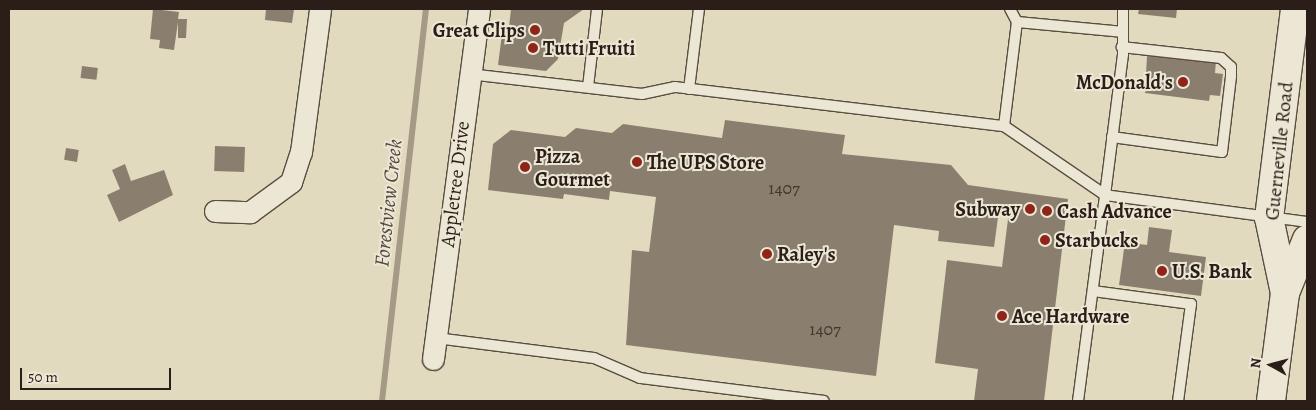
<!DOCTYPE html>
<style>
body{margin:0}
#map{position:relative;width:1316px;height:410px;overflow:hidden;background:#e2dabe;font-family:Alegreya,serif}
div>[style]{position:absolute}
.stream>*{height:6px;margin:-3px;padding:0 3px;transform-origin:3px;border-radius:3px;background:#a49a85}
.building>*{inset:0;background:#8a7f6e;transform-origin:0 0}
.roads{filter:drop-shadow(1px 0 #594c41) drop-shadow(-1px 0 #594c41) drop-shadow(0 1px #594c41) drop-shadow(0 -1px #594c41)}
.service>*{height:10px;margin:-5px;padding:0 5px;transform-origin:5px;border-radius:5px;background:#ece7d5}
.minor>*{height:21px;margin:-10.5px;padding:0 10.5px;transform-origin:10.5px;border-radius:10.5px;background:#ece7d5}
.secondary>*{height:28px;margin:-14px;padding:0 14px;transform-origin:14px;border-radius:14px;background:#ece7d5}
.dots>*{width:14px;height:14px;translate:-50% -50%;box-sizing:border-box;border:2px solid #ece7d5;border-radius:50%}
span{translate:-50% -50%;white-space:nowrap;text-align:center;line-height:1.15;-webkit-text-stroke:4px #ece7d5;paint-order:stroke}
.number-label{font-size:18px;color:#43362d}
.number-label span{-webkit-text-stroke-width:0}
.poi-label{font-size:20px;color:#2b1d17;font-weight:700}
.right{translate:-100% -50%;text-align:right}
.left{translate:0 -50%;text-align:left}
.street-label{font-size:20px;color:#2b1d17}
.water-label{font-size:21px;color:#55493e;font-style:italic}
.frame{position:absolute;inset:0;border:10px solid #2b1d17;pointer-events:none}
.north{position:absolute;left:1246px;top:340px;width:50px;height:50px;-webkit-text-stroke:4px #ece7d5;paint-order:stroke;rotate:277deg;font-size:14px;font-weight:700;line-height:20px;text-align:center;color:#2b1d17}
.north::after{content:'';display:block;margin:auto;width:18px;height:22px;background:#2b1d17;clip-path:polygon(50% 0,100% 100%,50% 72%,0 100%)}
.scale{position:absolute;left:20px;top:368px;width:151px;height:22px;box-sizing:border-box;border:2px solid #2b1d17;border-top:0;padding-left:6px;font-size:15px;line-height:18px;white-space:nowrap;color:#2b1d17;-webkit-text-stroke:4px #ece7d5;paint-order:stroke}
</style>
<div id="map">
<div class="stream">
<i style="left:382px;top:401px;width:394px;rotate:-83.6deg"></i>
</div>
<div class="building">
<i style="clip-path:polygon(153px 9px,179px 12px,178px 19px,187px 19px,186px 38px,178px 38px,178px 22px,174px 50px,159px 48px,160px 40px,150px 39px)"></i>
<i style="clip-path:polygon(266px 9px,294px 9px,292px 23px,265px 20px)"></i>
<i style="clip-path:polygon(511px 9px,584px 9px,564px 23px,558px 59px,546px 71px,498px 65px,503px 26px,509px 27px)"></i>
<i style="clip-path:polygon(1139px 9px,1177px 9px,1176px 18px,1138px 14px)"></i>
<i style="clip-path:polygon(1159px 53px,1216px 61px,1215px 73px,1223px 74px,1220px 96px,1210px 95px,1209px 101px,1145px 93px,1147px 56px,1158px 57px)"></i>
<i style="left:82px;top:66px;width:16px;height:12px;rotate:7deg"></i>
<i style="clip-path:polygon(725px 120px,845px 135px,842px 154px,951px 165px,968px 185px,1068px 199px,1044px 401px,974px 401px,978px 369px,935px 363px,947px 260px,1002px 267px,1009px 211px,999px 210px,994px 247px,938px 241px,939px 231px,894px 225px,876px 376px,626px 345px,632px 250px,649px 252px,656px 197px,610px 191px,609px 200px,564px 194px,563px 199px,488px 190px,493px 144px,511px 130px,565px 137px,576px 128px,612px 133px,623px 124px,722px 138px)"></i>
<i style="left:245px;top:147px;width:25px;height:30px;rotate:92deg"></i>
<i style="left:66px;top:148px;width:13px;height:12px;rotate:9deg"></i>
<i style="clip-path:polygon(125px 164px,131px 181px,164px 170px,173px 195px,119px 222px,107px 195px,120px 189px,112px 170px)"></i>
<i style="clip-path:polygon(1149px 227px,1172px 230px,1169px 252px,1206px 257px,1201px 296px,1119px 285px,1125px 242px,1147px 245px)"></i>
</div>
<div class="roads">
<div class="service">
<i style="left:1017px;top:22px;width:105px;rotate:5.4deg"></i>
<i style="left:469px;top:74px;width:174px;rotate:6.6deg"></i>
<i style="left:642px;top:94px;width:34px;rotate:-12deg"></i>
<i style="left:675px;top:87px;width:331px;rotate:6.8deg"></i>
<i style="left:1004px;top:126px;width:122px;rotate:34.3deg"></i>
<i style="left:1105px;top:195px;width:142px;rotate:-82.7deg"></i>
<i style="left:1123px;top:54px;width:45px;rotate:-90deg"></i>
<i style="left:588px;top:87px;width:79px;rotate:-83.4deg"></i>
<i style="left:689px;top:89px;width:81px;rotate:-82.9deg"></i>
<i style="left:1004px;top:126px;width:105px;rotate:-82.9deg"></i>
<i style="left:1017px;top:22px;width:15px;rotate:-118deg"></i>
<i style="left:1112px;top:137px;width:111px;rotate:7.8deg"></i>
<i style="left:1222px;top:152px;width:77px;rotate:-83.2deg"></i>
<i style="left:1231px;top:76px;width:9px;rotate:-90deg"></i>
<i style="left:1231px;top:67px;width:13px;rotate:-138deg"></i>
<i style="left:1221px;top:58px;width:100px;rotate:-173.7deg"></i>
<i style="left:1093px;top:291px;width:99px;rotate:7.6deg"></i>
<i style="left:1191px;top:304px;width:98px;rotate:97.6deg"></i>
<i style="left:436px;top:338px;width:159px;rotate:7.2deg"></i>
<i style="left:594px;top:358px;width:50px;rotate:23.5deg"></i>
<i style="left:640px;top:378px;width:185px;rotate:7.1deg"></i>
<i style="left:1078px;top:401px;width:208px;rotate:-82.5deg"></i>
<i style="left:1105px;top:195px;width:204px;rotate:7.6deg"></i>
</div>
<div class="minor">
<i style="left:215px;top:211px;width:35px;rotate:2deg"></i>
<i style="left:250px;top:212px;width:51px;rotate:-36.2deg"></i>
<i style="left:291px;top:182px;width:32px;rotate:-72deg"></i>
<i style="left:301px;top:152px;width:144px;rotate:-82.4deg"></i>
<i style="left:433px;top:359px;width:353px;rotate:-82.5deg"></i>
</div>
<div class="secondary">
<i style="left:1285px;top:293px;width:77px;rotate:-102deg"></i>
<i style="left:1269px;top:218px;width:211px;rotate:-82.9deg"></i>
<i style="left:1271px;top:401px;width:109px;rotate:-82.6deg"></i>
<i style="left:1285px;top:293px;width:58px;rotate:-67.8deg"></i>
</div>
</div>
<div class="dots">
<i style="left:535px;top:30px;background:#8f2418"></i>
<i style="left:533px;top:48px;background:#8f2418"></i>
<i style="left:1183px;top:82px;background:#8f2418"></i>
<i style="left:637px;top:162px;background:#8f2418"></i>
<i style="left:525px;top:167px;background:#8f2418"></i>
<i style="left:1030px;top:209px;background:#8f2418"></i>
<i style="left:1047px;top:211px;background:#8f2418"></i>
<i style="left:1045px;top:240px;background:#8f2418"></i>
<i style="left:767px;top:254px;background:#8f2418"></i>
<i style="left:1162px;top:271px;background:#8f2418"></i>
<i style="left:1002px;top:316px;background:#8f2418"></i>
</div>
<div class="number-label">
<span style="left:784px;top:188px">1407</span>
<span style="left:825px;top:329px">1407</span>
</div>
<div class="poi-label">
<span class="right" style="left:525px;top:30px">Great Clips</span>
<span class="left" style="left:543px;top:48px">Tutti Fruiti</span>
<span class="right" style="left:1173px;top:82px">McDonald's</span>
<span class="left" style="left:535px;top:168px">Pizza<br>Gourmet</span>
<span class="left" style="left:647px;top:162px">The UPS Store</span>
<span class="right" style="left:1020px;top:209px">Subway</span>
<span class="left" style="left:1057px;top:211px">Cash Advance</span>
<span class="left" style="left:1055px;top:240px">Starbucks</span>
<span class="left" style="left:777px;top:254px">Raley's</span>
<span class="left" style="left:1172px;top:271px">U.S. Bank</span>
<span class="left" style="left:1012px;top:316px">Ace Hardware</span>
</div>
<div class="street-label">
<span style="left:1279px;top:151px;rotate:-84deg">Guerneville Road</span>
<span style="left:455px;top:184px;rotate:-83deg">Appletree Drive</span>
</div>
<div class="water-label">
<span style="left:388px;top:203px;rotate:-84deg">Forestview Creek</span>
</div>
<div class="frame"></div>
<div class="north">N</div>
<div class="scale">50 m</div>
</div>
